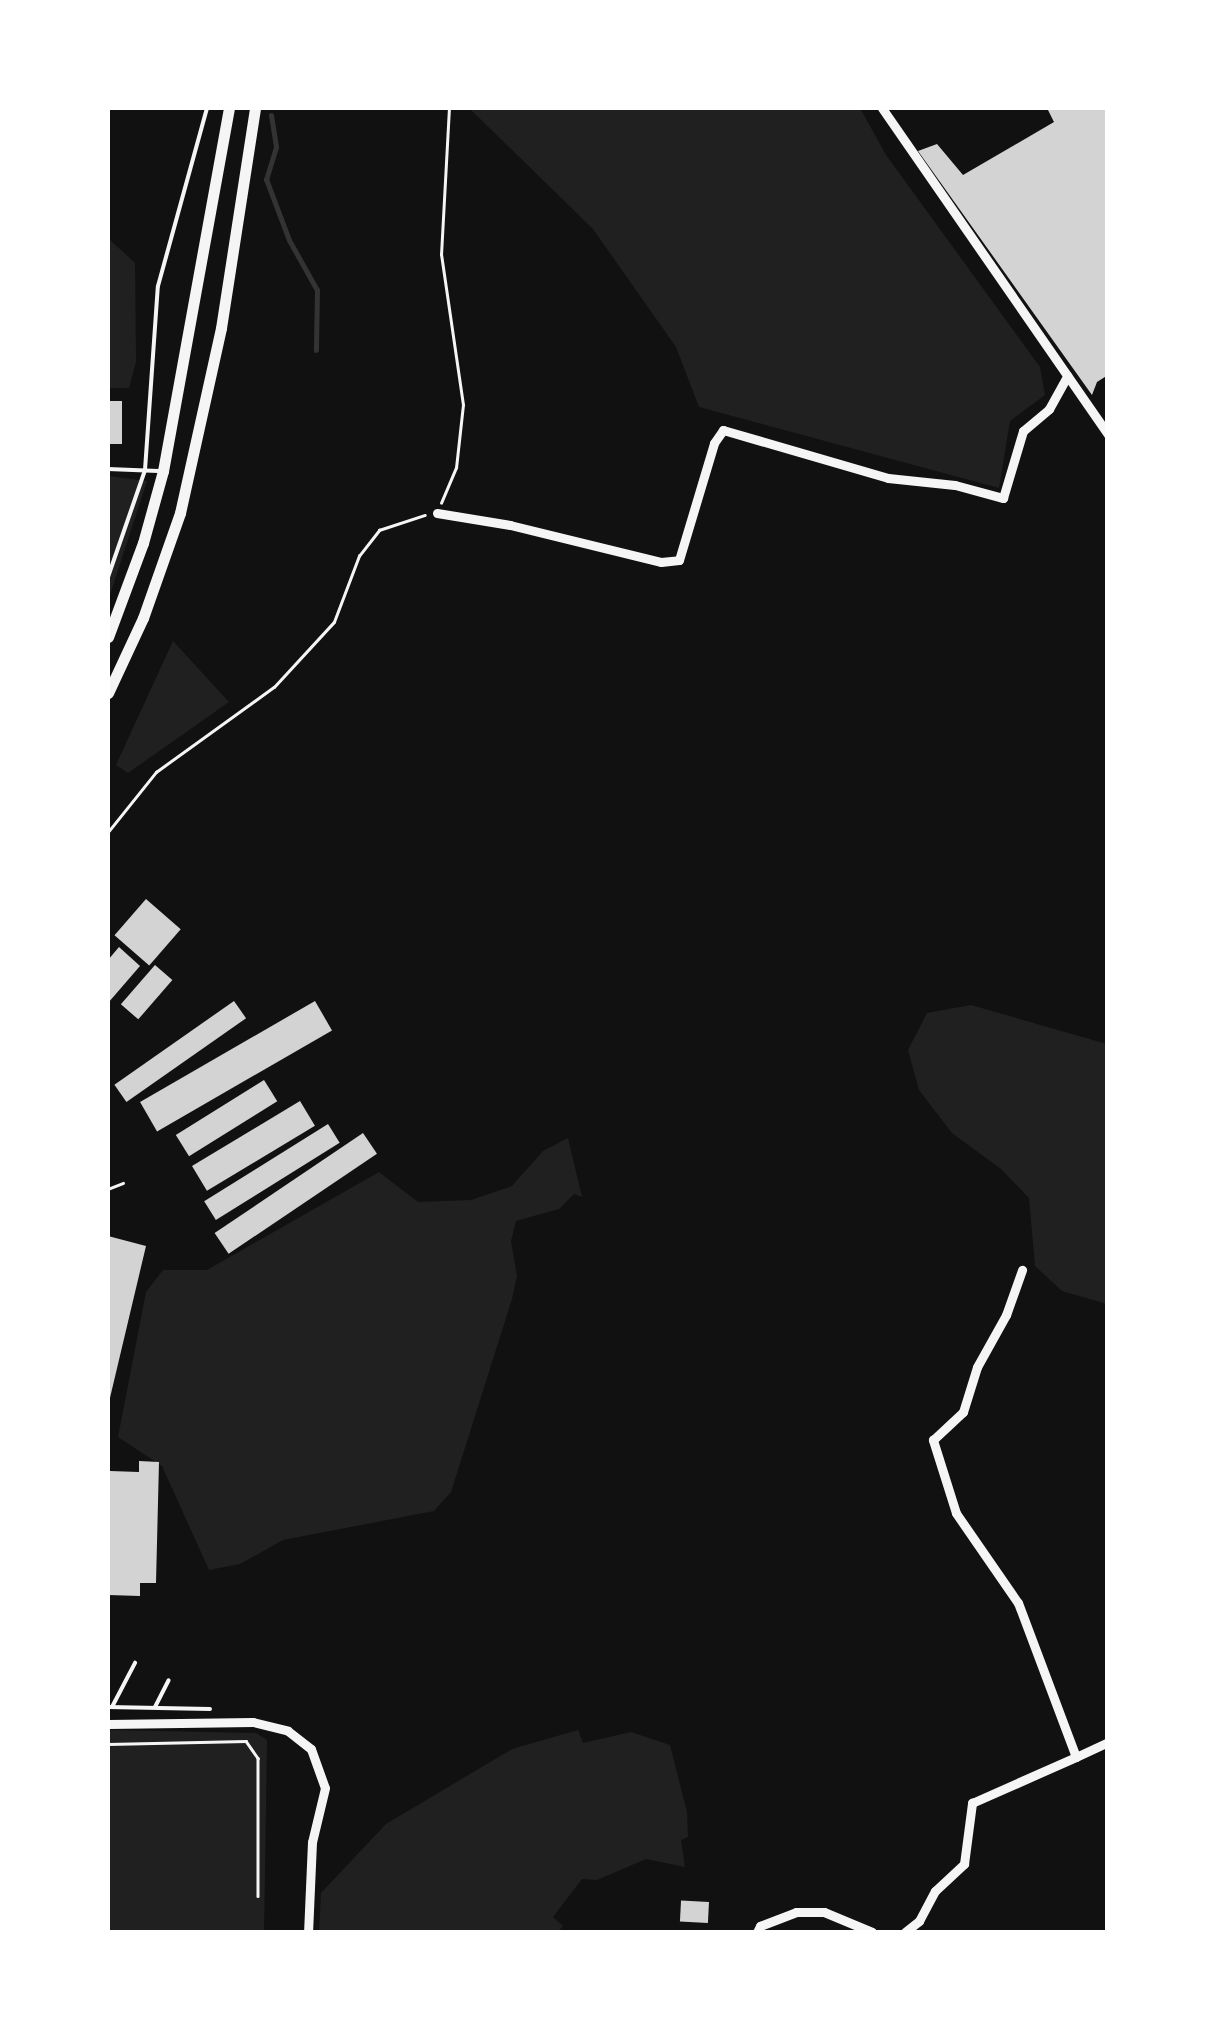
<!DOCTYPE html>
<style>
body{margin:0}
#map{position:relative;width:1215px;height:2040px;overflow:hidden;background:#111;font-family:"Exo 2",sans-serif}
div>[style]{position:absolute}
.green>*{inset:0;background:#202020}
.stream>*{height:5px;margin:-2.5px;padding:0 2.5px;transform-origin:2.5px;border-radius:2.5px;background:#333}
.building>*{inset:0;background:#d3d3d3;transform-origin:0 0}
.path>*{height:2.5px;margin:-1.25px;padding:0 1.25px;transform-origin:1.25px;border-radius:1.25px;background:#f5f5f5}
.service>*{height:4px;margin:-2px;padding:0 2px;transform-origin:2px;border-radius:2px;background:#f5f5f5}
.minor>*{height:9px;margin:-4.5px;padding:0 4.5px;transform-origin:4.5px;border-radius:4.5px;background:#f5f5f5}
.tertiary>*{height:11px;margin:-5.5px;padding:0 5.5px;transform-origin:5.5px;border-radius:5.5px;background:#f5f5f5}
span{translate:-50% -50%;white-space:nowrap;text-align:center;line-height:1.15;-webkit-text-stroke:10px #fff;paint-order:stroke}
.frame{position:absolute;inset:0;border:110px solid #fff;pointer-events:none}
</style>
<div id="map">
<div class="green">
<i style="clip-path:polygon(469px 108px,860px 108px,886px 155px,1040px 367px,1045px 395px,1010px 421px,999px 488px,699px 407px,676px 347px,593px 229px)"></i>
<i style="clip-path:polygon(108px 238px,135px 263px,136px 362px,129px 388px,108px 388px)"></i>
<i style="clip-path:polygon(108px 476px,147px 481px,108px 601px)"></i>
<i style="clip-path:polygon(173px 641px,229px 702px,128px 773px,116px 765px)"></i>
<i style="clip-path:polygon(971px 1005px,1107px 1044px,1107px 1304px,1062px 1291px,1035px 1266px,1029px 1198px,1001px 1169px,952px 1133px,919px 1090px,908px 1050px,927px 1013px)"></i>
<i style="clip-path:polygon(568px 1138px,582px 1197px,574px 1194px,559px 1209px,516px 1221px,511px 1241px,517px 1276px,512px 1299px,451px 1492px,434px 1511px,283px 1540px,240px 1564px,209px 1570px,162px 1466px,118px 1437px,146px 1292px,163px 1270px,207px 1270px,379px 1172px,418px 1202px,471px 1200px,512px 1186px,543px 1151px)"></i>
<i style="clip-path:polygon(108px 1730px,256px 1733px,267px 1740px,264px 1932px,108px 1932px)"></i>
<i style="clip-path:polygon(578px 1730px,583px 1743px,631px 1732px,670px 1745px,687px 1812px,688px 1837px,681px 1840px,685px 1867px,646px 1859px,597px 1880px,582px 1879px,553px 1917px,563px 1926px,558px 1932px,319px 1932px,321px 1893px,386px 1824px,512px 1749px)"></i>
</div>
<div class="stream">
<i style="left:271px;top:115px;width:32px;rotate:81deg"></i>
<i style="left:276px;top:147px;width:34px;rotate:107deg"></i>
<i style="left:266px;top:179px;width:65px;rotate:69.3deg"></i>
<i style="left:289px;top:240px;width:57px;rotate:60.8deg"></i>
<i style="left:317px;top:290px;width:60px;rotate:91deg"></i>
</div>
<div class="building">
<i style="clip-path:polygon(1047px 108px,1108px 108px,1108px 375px,1097px 382px,1092px 395px,918px 151px,937px 144px,963px 175px,1054px 122px)"></i>
<i style="left:108px;top:401px;width:14px;height:43px"></i>
<i style="left:146px;top:899px;width:46px;height:48px;rotate:41deg"></i>
<i style="clip-path:polygon(119px 947px,140px 966px,108px 1003px,108px 960px)"></i>
<i style="left:155px;top:965px;width:23px;height:52px;rotate:41deg"></i>
<i style="left:234px;top:1001px;width:21px;height:146px;rotate:55deg"></i>
<i style="left:315px;top:1001px;width:34px;height:202px;rotate:60deg"></i>
<i style="left:264px;top:1080px;width:25px;height:104px;rotate:58deg"></i>
<i style="left:300px;top:1101px;width:29px;height:126px;rotate:59deg"></i>
<i style="left:328px;top:1124px;width:22px;height:146px;rotate:58deg"></i>
<i style="left:363px;top:1133px;width:25px;height:179px;rotate:56deg"></i>
<i style="clip-path:polygon(108px 1236px,146px 1246px,109px 1402px,108px 1402px)"></i>
<i style="clip-path:polygon(139px 1461px,159px 1462px,156px 1583px,140px 1583px,140px 1596px,108px 1595px,110px 1471px,139px 1472px)"></i>
<i style="left:709px;top:1902px;width:21px;height:28px;rotate:93deg"></i>
</div>
<div class="path">
<i style="left:441px;top:503px;width:38px;rotate:-67deg"></i>
<i style="left:456px;top:468px;width:63px;rotate:-83.7deg"></i>
<i style="left:463px;top:405px;width:152px;rotate:-98.3deg"></i>
<i style="left:441px;top:255px;width:147px;rotate:-86.9deg"></i>
<i style="left:108px;top:832px;width:77px;rotate:-51.3deg"></i>
<i style="left:156px;top:772px;width:145px;rotate:-35.8deg"></i>
<i style="left:274px;top:687px;width:88px;rotate:-47.3deg"></i>
<i style="left:334px;top:622px;width:71px;rotate:-69.3deg"></i>
<i style="left:359px;top:556px;width:33px;rotate:-52deg"></i>
<i style="left:379px;top:530px;width:48px;rotate:-18.1deg"></i>
<i style="left:108px;top:1189px;width:16px;rotate:-22deg"></i>
<i style="left:108px;top:1744px;width:138px;rotate:-1.2deg"></i>
<i style="left:246px;top:1741px;width:21px;rotate:55deg"></i>
<i style="left:258px;top:1758px;width:138px;rotate:90deg"></i>
</div>
<div class="service">
<i style="left:108px;top:469px;width:50px;rotate:2.3deg"></i>
<i style="left:108px;top:577px;width:113px;rotate:-70.9deg"></i>
<i style="left:145px;top:470px;width:184px;rotate:-86deg"></i>
<i style="left:158px;top:286px;width:185px;rotate:-74.6deg"></i>
<i style="left:108px;top:1707px;width:102px;rotate:1.1deg"></i>
<i style="left:112px;top:1707px;width:50px;rotate:-62.4deg"></i>
<i style="left:155px;top:1707px;width:30px;rotate:-63deg"></i>
</div>
<div class="minor">
<i style="left:882px;top:108px;width:397px;rotate:55.3deg"></i>
<i style="left:437px;top:513px;width:74px;rotate:9.3deg"></i>
<i style="left:510px;top:525px;width:155px;rotate:13.8deg"></i>
<i style="left:661px;top:562px;width:18px;rotate:-6deg"></i>
<i style="left:679px;top:560px;width:122px;rotate:-73.3deg"></i>
<i style="left:714px;top:443px;width:16px;rotate:-55deg"></i>
<i style="left:723px;top:430px;width:172px;rotate:16.2deg"></i>
<i style="left:888px;top:478px;width:67px;rotate:6deg"></i>
<i style="left:955px;top:485px;width:50px;rotate:15.2deg"></i>
<i style="left:1003px;top:498px;width:70px;rotate:-73.4deg"></i>
<i style="left:1023px;top:431px;width:34px;rotate:-40deg"></i>
<i style="left:1049px;top:409px;width:38px;rotate:-61deg"></i>
<i style="left:108px;top:1724px;width:145px;rotate:-0.8deg"></i>
<i style="left:253px;top:1722px;width:36px;rotate:14deg"></i>
<i style="left:288px;top:1731px;width:29px;rotate:38deg"></i>
<i style="left:311px;top:1749px;width:41px;rotate:70.3deg"></i>
<i style="left:325px;top:1788px;width:56px;rotate:103.5deg"></i>
<i style="left:312px;top:1842px;width:90px;rotate:92.5deg"></i>
<i style="left:1076px;top:1757px;width:35px;rotate:-25deg"></i>
<i style="left:757px;top:1932px;width:7px;rotate:-63deg"></i>
<i style="left:760px;top:1926px;width:39px;rotate:-21deg"></i>
<i style="left:796px;top:1912px;width:28px"></i>
<i style="left:824px;top:1912px;width:52px;rotate:22.6deg"></i>
<i style="left:905px;top:1932px;width:18px;rotate:-38deg"></i>
<i style="left:919px;top:1921px;width:34px;rotate:-62deg"></i>
<i style="left:935px;top:1891px;width:40px;rotate:-43deg"></i>
<i style="left:964px;top:1864px;width:62px;rotate:-82.5deg"></i>
<i style="left:972px;top:1803px;width:114px;rotate:-23.9deg"></i>
<i style="left:1076px;top:1757px;width:165px;rotate:-110.6deg"></i>
<i style="left:1018px;top:1603px;width:109px;rotate:-124.6deg"></i>
<i style="left:956px;top:1513px;width:77px;rotate:-107.5deg"></i>
<i style="left:933px;top:1440px;width:41px;rotate:-43deg"></i>
<i style="left:963px;top:1412px;width:47px;rotate:-72.7deg"></i>
<i style="left:977px;top:1367px;width:60px;rotate:-60.9deg"></i>
<i style="left:1006px;top:1315px;width:48px;rotate:-70.4deg"></i>
</div>
<div class="tertiary">
<i style="left:108px;top:637px;width:100px;rotate:-69.6deg"></i>
<i style="left:143px;top:543px;width:75px;rotate:-74.5deg"></i>
<i style="left:163px;top:471px;width:369px;rotate:-79.7deg"></i>
<i style="left:108px;top:693px;width:83px;rotate:-65deg"></i>
<i style="left:143px;top:618px;width:111px;rotate:-70.6deg"></i>
<i style="left:180px;top:513px;width:189px;rotate:-77.5deg"></i>
<i style="left:221px;top:328px;width:223px;rotate:-81.2deg"></i>
</div>
<div class="frame"></div>
</div>
